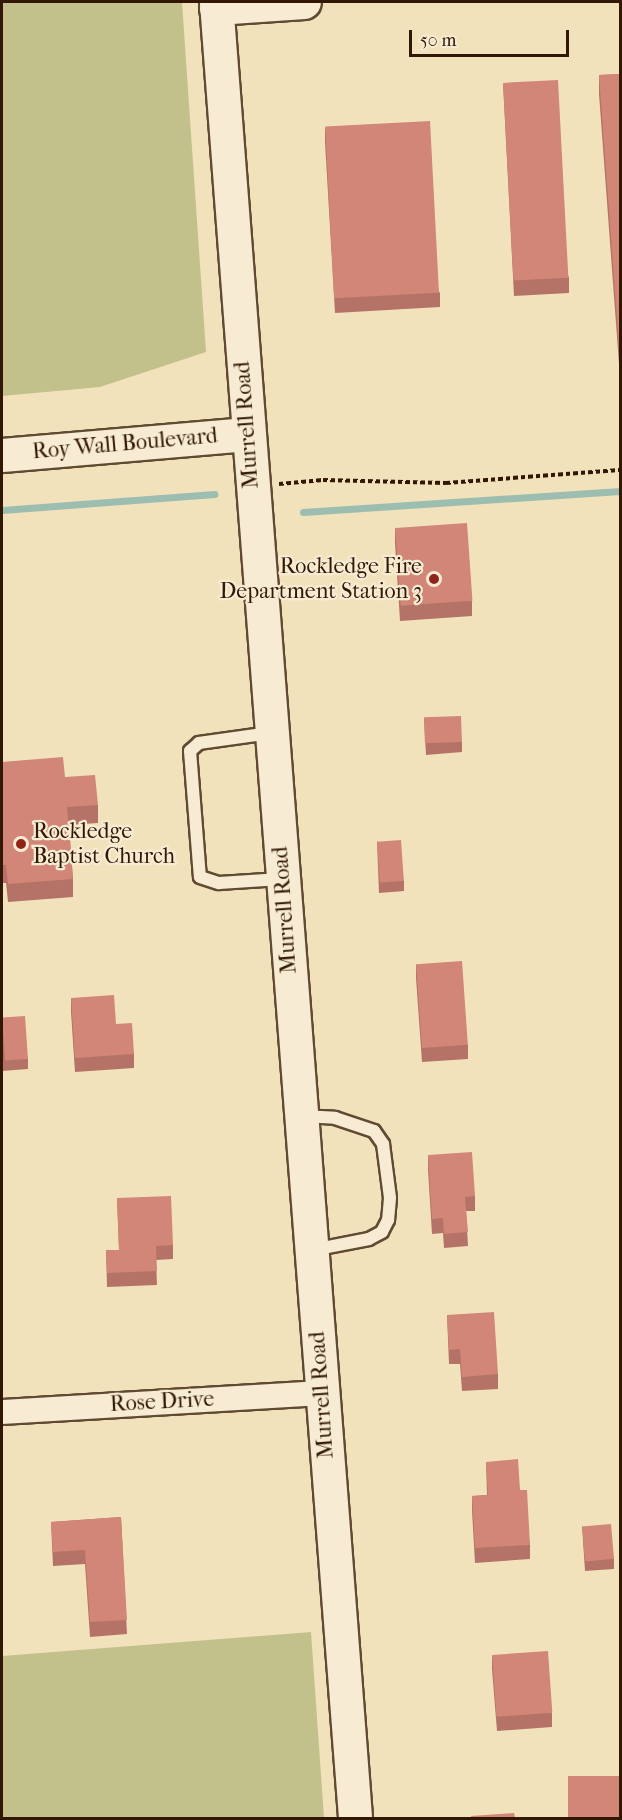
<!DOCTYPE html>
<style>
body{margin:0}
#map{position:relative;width:622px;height:1820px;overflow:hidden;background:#f2e2bc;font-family:"IM FELL French Canon",serif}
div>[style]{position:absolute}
.green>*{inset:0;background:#c2c18b}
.stream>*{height:7px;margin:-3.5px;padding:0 3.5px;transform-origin:3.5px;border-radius:3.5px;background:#9bbeb1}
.path>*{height:4px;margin-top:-2px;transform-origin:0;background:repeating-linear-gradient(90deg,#311704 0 4.5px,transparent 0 7.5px)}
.roads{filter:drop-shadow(2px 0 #614a32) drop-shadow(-2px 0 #614a32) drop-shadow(0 2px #614a32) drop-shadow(0 -2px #614a32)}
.lane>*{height:12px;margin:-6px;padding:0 6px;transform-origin:6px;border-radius:6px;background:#f7ecd3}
.street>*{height:24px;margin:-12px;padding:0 12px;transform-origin:12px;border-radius:12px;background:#f7ecd3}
.secondary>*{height:33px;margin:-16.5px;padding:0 16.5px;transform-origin:16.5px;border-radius:16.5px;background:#f7ecd3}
.wall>*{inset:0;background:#b47366}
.building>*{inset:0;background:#d18677;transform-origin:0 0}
.dots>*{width:16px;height:16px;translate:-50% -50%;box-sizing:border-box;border:3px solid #f7ecd3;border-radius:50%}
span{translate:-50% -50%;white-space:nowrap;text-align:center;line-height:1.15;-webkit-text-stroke:4.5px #f7ecd3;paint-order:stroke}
.street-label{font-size:22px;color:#311704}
.poi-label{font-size:22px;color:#311704}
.right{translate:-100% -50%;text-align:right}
.left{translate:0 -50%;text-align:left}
.frame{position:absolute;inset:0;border:3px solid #311704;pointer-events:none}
.scale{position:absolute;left:409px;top:30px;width:160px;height:27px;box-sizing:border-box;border:3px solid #311704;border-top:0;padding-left:8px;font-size:18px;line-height:21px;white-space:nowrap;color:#311704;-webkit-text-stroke:4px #f7ecd3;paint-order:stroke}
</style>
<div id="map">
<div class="green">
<i style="clip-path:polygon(2px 2px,182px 2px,206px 352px,100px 387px,2px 396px)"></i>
<i style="clip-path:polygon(311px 1632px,324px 1818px,2px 1818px,2px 1656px)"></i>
</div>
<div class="stream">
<i style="left:2px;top:510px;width:213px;rotate:-4.3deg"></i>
<i style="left:303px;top:512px;width:318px;rotate:-3.8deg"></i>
</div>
<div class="path">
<i style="left:279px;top:484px;width:44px;rotate:-5.2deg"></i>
<i style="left:323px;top:480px;width:123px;rotate:1.4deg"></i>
<i style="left:446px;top:483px;width:174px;rotate:-4.3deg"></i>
</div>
<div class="roads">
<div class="lane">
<i style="left:270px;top:733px;width:72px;rotate:172deg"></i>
<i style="left:199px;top:743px;width:12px;rotate:138deg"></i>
<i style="left:190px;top:751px;width:126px;rotate:85.5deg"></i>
<i style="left:200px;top:877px;width:20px;rotate:18deg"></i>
<i style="left:219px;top:883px;width:62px;rotate:-3.7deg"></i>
<i style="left:302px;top:1116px;width:33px;rotate:3deg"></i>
<i style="left:335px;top:1118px;width:41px;rotate:18.4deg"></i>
<i style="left:374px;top:1131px;width:16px;rotate:55deg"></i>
<i style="left:383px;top:1144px;width:54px;rotate:82.6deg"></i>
<i style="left:390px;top:1198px;width:22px;rotate:95deg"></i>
<i style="left:388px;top:1220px;width:13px;rotate:117deg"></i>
<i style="left:382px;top:1232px;width:15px;rotate:152deg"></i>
<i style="left:369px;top:1239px;width:57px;rotate:168.9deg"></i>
</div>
<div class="street">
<i style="left:2px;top:1412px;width:321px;rotate:-3.4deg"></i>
</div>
<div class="secondary">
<i style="left:216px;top:2px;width:1821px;rotate:85.62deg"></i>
<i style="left:216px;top:8px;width:88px;rotate:-3.9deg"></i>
<i style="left:2px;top:455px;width:247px;rotate:-4.9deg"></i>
</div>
</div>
<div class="wall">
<i style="clip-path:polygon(621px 74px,621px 391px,599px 94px,599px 75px)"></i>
<i style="clip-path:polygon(503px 83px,569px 278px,569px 293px,514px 296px)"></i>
<i style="clip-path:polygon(325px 128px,440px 293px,440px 307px,335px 313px,325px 142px)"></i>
<i style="clip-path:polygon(395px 528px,472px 601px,472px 616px,400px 621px,395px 543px)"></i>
<i style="clip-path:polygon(424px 718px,462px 742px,462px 752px,426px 755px)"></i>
<i style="clip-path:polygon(2px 762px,65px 777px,98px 805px,98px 823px,69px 825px,73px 879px,73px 897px,8px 902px,6px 883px,2px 883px)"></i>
<i style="clip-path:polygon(377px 841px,404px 881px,404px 891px,379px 893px)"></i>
<i style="clip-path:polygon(416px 964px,468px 1045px,468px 1059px,422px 1062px,416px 978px)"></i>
<i style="clip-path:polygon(71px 998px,116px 1024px,134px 1054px,134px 1068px,75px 1072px,71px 1012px)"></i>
<i style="clip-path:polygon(2px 1017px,28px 1059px,28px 1069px,2px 1071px)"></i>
<i style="clip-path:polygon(428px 1155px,475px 1196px,475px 1211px,466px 1211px,468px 1246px,444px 1248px,443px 1233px,432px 1234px,428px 1170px)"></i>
<i style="clip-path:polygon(117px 1198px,173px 1245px,173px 1259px,156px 1260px,157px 1285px,107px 1287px,106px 1250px,119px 1250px)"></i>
<i style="clip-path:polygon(447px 1315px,498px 1374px,498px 1389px,462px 1391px,460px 1364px,449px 1364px)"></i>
<i style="clip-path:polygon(486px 1462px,520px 1490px,530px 1545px,530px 1559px,475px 1563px,472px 1511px,472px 1496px,487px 1495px)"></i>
<i style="clip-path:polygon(121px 1517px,127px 1634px,90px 1637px,85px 1564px,53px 1566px,51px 1522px)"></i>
<i style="clip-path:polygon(582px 1526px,614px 1559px,614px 1569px,585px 1571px)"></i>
<i style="clip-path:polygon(492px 1655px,552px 1713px,552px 1727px,497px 1731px,492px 1669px)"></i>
<i style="clip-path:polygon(568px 1779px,621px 1818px,569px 1818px)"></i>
</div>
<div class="building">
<i style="clip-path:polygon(621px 74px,621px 373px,599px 75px)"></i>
<i style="left:558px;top:80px;width:198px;height:55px;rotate:87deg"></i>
<i style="left:430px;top:121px;width:172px;height:105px;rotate:87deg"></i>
<i style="left:467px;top:523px;width:78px;height:72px;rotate:86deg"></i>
<i style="left:461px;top:716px;width:26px;height:37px;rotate:88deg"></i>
<i style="clip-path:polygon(63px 757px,65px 777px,95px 775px,98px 805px,67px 807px,73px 879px,8px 884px,6px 865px,2px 865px,2px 762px)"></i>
<i style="left:401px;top:840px;width:41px;height:24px;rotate:86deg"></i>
<i style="left:462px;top:961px;width:84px;height:46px;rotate:86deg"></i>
<i style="clip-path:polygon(114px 995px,116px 1024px,132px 1023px,134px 1054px,75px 1058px,71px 998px)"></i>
<i style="left:25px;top:1016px;width:43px;height:23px;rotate:86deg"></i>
<i style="clip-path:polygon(472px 1152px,475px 1196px,465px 1197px,468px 1232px,444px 1234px,443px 1218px,432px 1219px,428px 1155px)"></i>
<i style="clip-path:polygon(171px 1196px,173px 1245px,156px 1246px,157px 1271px,107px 1273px,106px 1250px,119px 1250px,117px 1198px)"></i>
<i style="clip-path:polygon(494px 1312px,498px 1374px,462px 1377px,460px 1349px,449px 1350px,447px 1315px)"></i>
<i style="clip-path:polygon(518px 1459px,520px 1490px,527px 1490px,530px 1545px,475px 1548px,472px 1496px,488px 1495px,486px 1462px)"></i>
<i style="clip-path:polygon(121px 1517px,127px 1620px,90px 1622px,85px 1550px,53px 1552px,51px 1522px)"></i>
<i style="left:611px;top:1524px;width:35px;height:29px;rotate:85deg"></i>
<i style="left:548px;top:1651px;width:62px;height:56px;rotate:86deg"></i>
<i style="left:621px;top:1776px;width:42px;height:53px;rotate:90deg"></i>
<i style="clip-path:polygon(514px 1813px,515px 1818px,471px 1818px,471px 1816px)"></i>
</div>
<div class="dots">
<i style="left:434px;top:579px;background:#8f2418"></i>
<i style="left:21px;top:844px;background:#8f2418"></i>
</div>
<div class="street-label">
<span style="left:247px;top:425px;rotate:-94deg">Murrell Road</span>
<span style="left:125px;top:444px;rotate:-5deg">Roy Wall Boulevard</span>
<span style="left:285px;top:910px;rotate:-94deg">Murrell Road</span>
<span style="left:322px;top:1395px;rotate:-94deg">Murrell Road</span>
<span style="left:162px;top:1402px;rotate:-3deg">Rose Drive</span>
</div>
<div class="poi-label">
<span class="right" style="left:422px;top:579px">Rockledge Fire<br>Department Station 3</span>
<span class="left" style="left:33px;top:844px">Rockledge<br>Baptist Church</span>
</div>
<div class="frame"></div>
<div class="scale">50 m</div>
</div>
